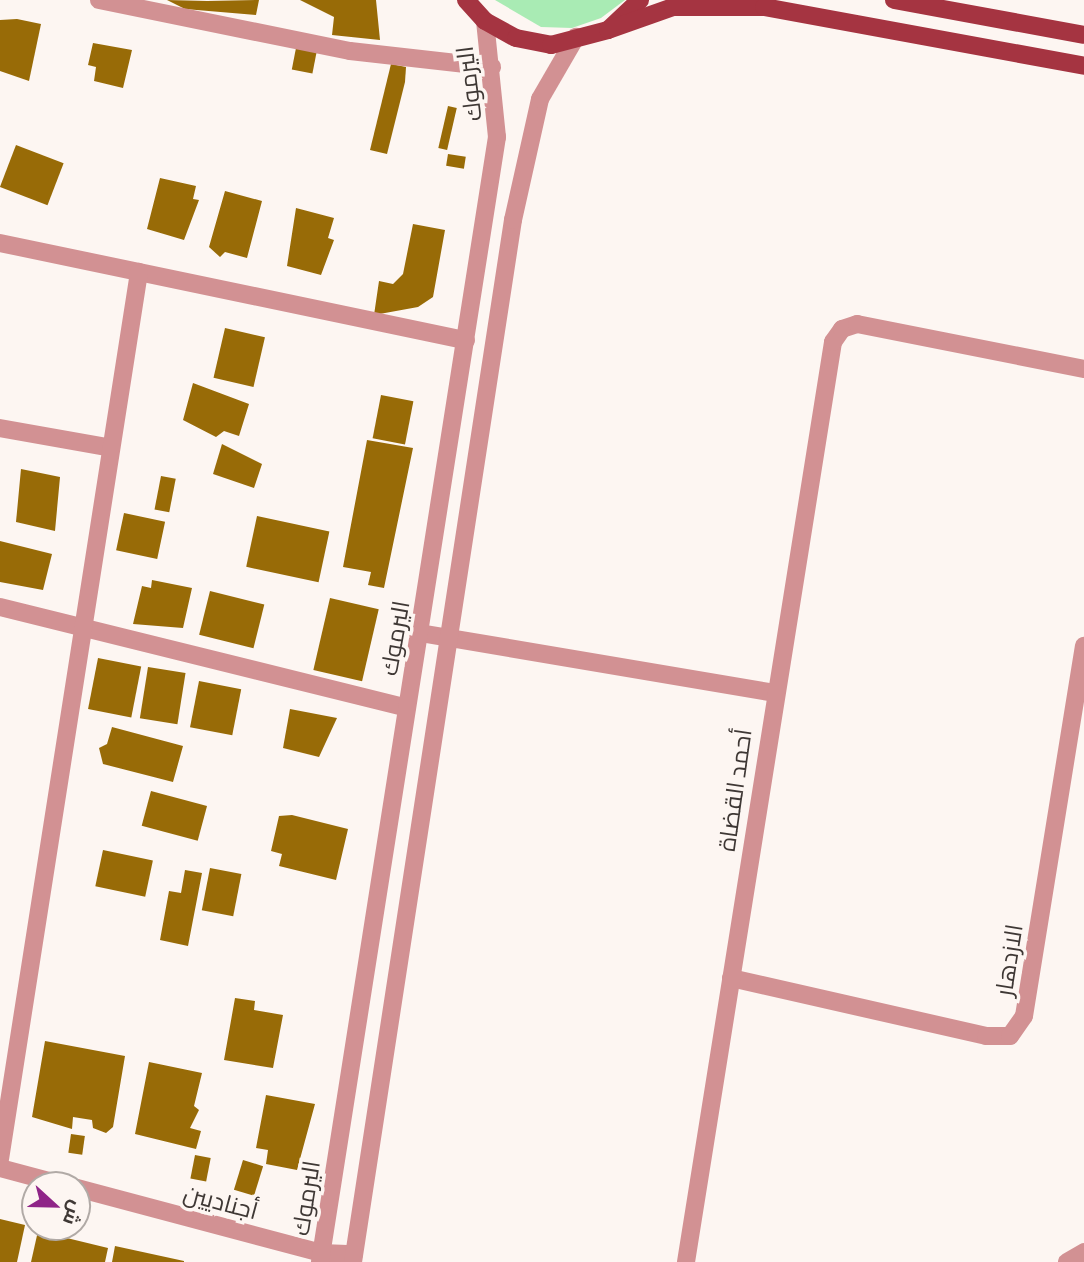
<!DOCTYPE html>
<meta charset="utf-8">
<style>
body{margin:0}
#map{position:relative;width:1084px;height:1262px;overflow:hidden;background:#fdf6f2;font-family:Commissioner,Cairo,sans-serif}
div>[style]{position:absolute}
.green>*{inset:0;background:#a9ebb4}
.building>*{inset:0;background:#986b07;transform-origin:0 0}
.minor>*{height:18px;margin:-9px;padding:0 9px;transform-origin:9px;border-radius:9px;background:#d29193}
.tertiary>*{height:18px;margin:-9px;padding:0 9px;transform-origin:9px;border-radius:9px;background:#d29193}
.primary>*{height:18px;margin:-9px;padding:0 9px;transform-origin:9px;border-radius:9px;background:#a53441}
span{translate:-50% -50%;white-space:nowrap;text-align:center;line-height:1.15;-webkit-text-stroke:7px #fdf6f2;paint-order:stroke}
.street-label{font-size:24px;color:#3f3835}
.north{position:absolute;left:21px;top:1171px;width:70px;height:70px;box-sizing:border-box;background:#fdf6f2;border:2px solid #b1aaa6;border-radius:50%;rotate:112deg;font-size:19px;font-weight:700;line-height:28px;text-align:center;color:#3f3835}
.north::after{content:'';display:block;margin:auto;width:24px;height:32px;background:#8f2588;clip-path:polygon(50% 0,100% 100%,50% 72%,0 100%)}
</style>
<div id="map">
<div class="green">
<i style="clip-path:polygon(495px 0,625px 0,601px 18px,572px 28px,541px 27px)"></i>
</div>
<div class="building">
<i style="clip-path:polygon(167px 0,207px 1px,259px 0,256px 15px,185px 9px)"></i>
<i style="clip-path:polygon(300px 0,376px 0,380px 40px,332px 35px,334px 17px)"></i>
<i style="clip-path:polygon(17px 19px,41px 24px,29px 81px,0 71px,0 20px)"></i>
<i style="clip-path:polygon(93px 43px,132px 50px,123px 88px,94px 81px,96px 67px,88px 65px)"></i>
<i style="left:296px;top:48px;width:21px;height:22px;rotate:11deg"></i>
<i style="clip-path:polygon(391px 64px,406px 67px,405px 82px,387px 154px,370px 150px)"></i>
<i style="left:448px;top:106px;width:9px;height:43px;rotate:13deg"></i>
<i style="left:16px;top:145px;width:51px;height:45px;rotate:21deg"></i>
<i style="left:448px;top:154px;width:18px;height:12px;rotate:9deg"></i>
<i style="clip-path:polygon(160px 178px,196px 186px,193px 199px,199px 200px,184px 240px,147px 229px)"></i>
<i style="clip-path:polygon(225px 191px,262px 201px,247px 258px,225px 252px,220px 257px,209px 247px)"></i>
<i style="clip-path:polygon(296px 208px,334px 218px,328px 238px,334px 240px,321px 275px,287px 266px)"></i>
<i style="clip-path:polygon(413px 224px,445px 230px,433px 297px,418px 307px,374px 315px,379px 281px,393px 284px,403px 274px)"></i>
<i style="left:225px;top:328px;width:41px;height:51px;rotate:13deg"></i>
<i style="clip-path:polygon(193px 383px,249px 404px,239px 436px,224px 431px,216px 437px,183px 420px)"></i>
<i style="left:381px;top:395px;width:33px;height:44px;rotate:11deg"></i>
<i style="clip-path:polygon(367px 440px,413px 448px,384px 588px,368px 585px,371px 572px,343px 567px)"></i>
<i style="clip-path:polygon(222px 444px,262px 464px,254px 488px,213px 474px)"></i>
<i style="clip-path:polygon(21px 469px,60px 477px,55px 531px,16px 522px)"></i>
<i style="left:161px;top:476px;width:15px;height:34px;rotate:11deg"></i>
<i style="left:124px;top:513px;width:42px;height:38px;rotate:12deg"></i>
<i style="left:257px;top:516px;width:74px;height:52px;rotate:12deg"></i>
<i style="clip-path:polygon(0 541px,52px 554px,43px 590px,0 582px)"></i>
<i style="clip-path:polygon(152px 580px,192px 588px,183px 628px,133px 624px,142px 586px,151px 588px)"></i>
<i style="left:210px;top:591px;width:56px;height:45px;rotate:14deg"></i>
<i style="left:330px;top:598px;width:50px;height:74px;rotate:13deg"></i>
<i style="left:98px;top:658px;width:44px;height:52px;rotate:11deg"></i>
<i style="left:148px;top:667px;width:38px;height:52px;rotate:9deg"></i>
<i style="left:199px;top:681px;width:43px;height:47px;rotate:11deg"></i>
<i style="clip-path:polygon(290px 709px,337px 718px,319px 757px,283px 748px)"></i>
<i style="clip-path:polygon(112px 727px,183px 746px,173px 782px,103px 764px,99px 748px,107px 744px)"></i>
<i style="left:151px;top:791px;width:58px;height:36px;rotate:15deg"></i>
<i style="clip-path:polygon(292px 815px,348px 829px,336px 880px,279px 866px,282px 854px,271px 851px,279px 816px)"></i>
<i style="left:103px;top:850px;width:51px;height:37px;rotate:12deg"></i>
<i style="left:210px;top:868px;width:32px;height:43px;rotate:11deg"></i>
<i style="clip-path:polygon(185px 870px,202px 873px,188px 946px,160px 940px,169px 891px,181px 893px)"></i>
<i style="clip-path:polygon(235px 998px,255px 1001px,254px 1010px,283px 1015px,273px 1068px,224px 1060px)"></i>
<i style="clip-path:polygon(45px 1041px,125px 1056px,113px 1127px,106px 1133px,93px 1128px,92px 1120px,73px 1117px,72px 1129px,32px 1117px)"></i>
<i style="clip-path:polygon(149px 1062px,202px 1073px,194px 1106px,199px 1110px,190px 1128px,201px 1131px,196px 1149px,135px 1134px)"></i>
<i style="clip-path:polygon(266px 1095px,315px 1104px,297px 1170px,266px 1164px,268px 1150px,256px 1148px)"></i>
<i style="left:71px;top:1134px;width:14px;height:19px;rotate:8deg"></i>
<i style="left:195px;top:1155px;width:16px;height:24px;rotate:11deg"></i>
<i style="left:243px;top:1160px;width:21px;height:31px;rotate:17deg"></i>
<i style="clip-path:polygon(0 1219px,25px 1225px,17px 1262px,0 1262px)"></i>
<i style="clip-path:polygon(38px 1231px,108px 1248px,105px 1262px,31px 1262px)"></i>
<i style="clip-path:polygon(115px 1246px,184px 1261px,184px 1262px,112px 1262px)"></i>
</div>
<div class="minor">
<i style="left:99px;top:0;width:256px;rotate:11.5deg"></i>
<i style="left:350px;top:51px;width:143px;rotate:6.4deg"></i>
<i style="left:0;top:243px;width:476px;rotate:11.8deg"></i>
<i style="left:0;top:428px;width:109px;rotate:10.1deg"></i>
<i style="left:0;top:607px;width:419px;rotate:13.9deg"></i>
<i style="left:420px;top:633px;width:358px;rotate:9.6deg"></i>
<i style="left:731px;top:978px;width:262px;rotate:12.8deg"></i>
<i style="left:986px;top:1036px;width:24px"></i>
<i style="left:1010px;top:1036px;width:24px;rotate:-55deg"></i>
<i style="left:1024px;top:1016px;width:375px;rotate:-80.8deg"></i>
<i style="left:0;top:1159px;width:898px;rotate:-81.09deg"></i>
<i style="left:0;top:1168px;width:66px;rotate:14.9deg"></i>
<i style="left:77px;top:1188px;width:253px;rotate:14.9deg"></i>
<i style="left:321px;top:1253px;width:33px;rotate:2deg"></i>
<i style="left:686px;top:1262px;width:932px;rotate:-80.92deg"></i>
<i style="left:833px;top:342px;width:16px;rotate:-55deg"></i>
<i style="left:842px;top:329px;width:16px;rotate:-18deg"></i>
<i style="left:857px;top:324px;width:231px;rotate:11.2deg"></i>
<i style="left:1067px;top:1262px;width:20px;rotate:-30deg"></i>
</div>
<div class="tertiary">
<i style="left:320px;top:1262px;width:1139px;rotate:-81.06deg"></i>
<i style="left:497px;top:137px;width:117px;rotate:-95.9deg"></i>
<i style="left:353px;top:1262px;width:1054px;rotate:-81.27deg"></i>
<i style="left:513px;top:220px;width:124px;rotate:-77.4deg"></i>
<i style="left:540px;top:99px;width:72px;rotate:-59.9deg"></i>
</div>
<div class="primary">
<i style="left:466px;top:0;width:28px;rotate:48deg"></i>
<i style="left:485px;top:21px;width:35px;rotate:29deg"></i>
<i style="left:516px;top:38px;width:36px;rotate:11deg"></i>
<i style="left:551px;top:45px;width:59px;rotate:-14.7deg"></i>
<i style="left:608px;top:30px;width:44px;rotate:-43.2deg"></i>
<i style="left:894px;top:0;width:193px;rotate:10.4deg"></i>
<i style="left:608px;top:30px;width:69px;rotate:-19.5deg"></i>
<i style="left:673px;top:7px;width:91px"></i>
<i style="left:764px;top:7px;width:325px;rotate:10.4deg"></i>
</div>
<div class="street-label">
<span style="left:468px;top:84px;rotate:-97deg">اليرموك</span>
<span style="left:394px;top:638px;rotate:-80deg">اليرموك</span>
<span style="left:734px;top:790px;rotate:-82deg">أحمد القضاة</span>
<span style="left:1008px;top:960px;rotate:-81deg">الازدهار</span>
<span style="left:305px;top:1198px;rotate:-81deg">اليرموك</span>
<span style="left:221px;top:1201px;rotate:15deg">أجناديين</span>
</div>
<div class="north">ش</div>
</div>
